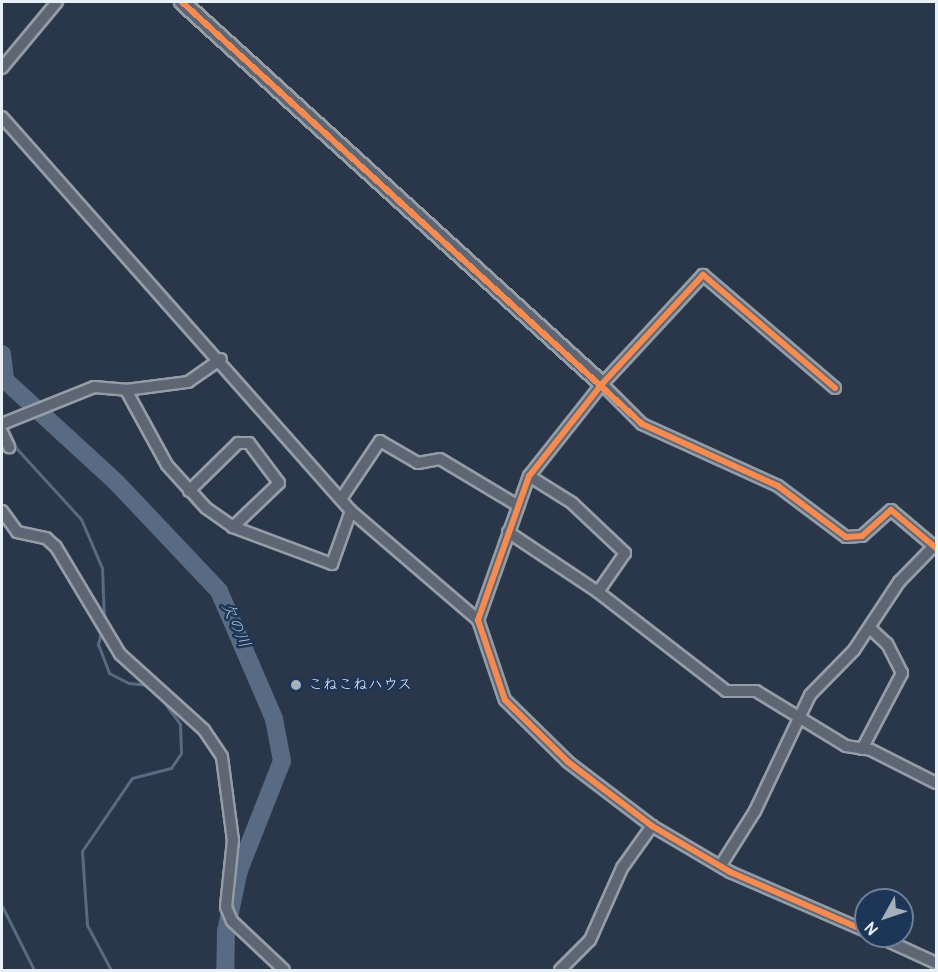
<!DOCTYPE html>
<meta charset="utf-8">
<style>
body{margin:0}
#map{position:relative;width:938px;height:972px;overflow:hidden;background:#2a374a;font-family:Pangolin,"Klee One",sans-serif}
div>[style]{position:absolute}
.stream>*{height:3px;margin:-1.5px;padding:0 1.5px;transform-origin:1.5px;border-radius:1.5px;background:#586b83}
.river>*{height:18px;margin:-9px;padding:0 9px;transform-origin:9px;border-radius:9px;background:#586b83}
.roads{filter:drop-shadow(2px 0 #959da7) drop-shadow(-2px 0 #959da7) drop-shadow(0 2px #959da7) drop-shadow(0 -2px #959da7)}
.minor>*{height:10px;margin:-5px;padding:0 5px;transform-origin:5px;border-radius:5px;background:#5d6672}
.tertiary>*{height:14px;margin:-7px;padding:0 7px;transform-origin:7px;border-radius:7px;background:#5d6672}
.cycleway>*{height:6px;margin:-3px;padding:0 3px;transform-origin:3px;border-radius:3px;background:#f68b52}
.dots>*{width:16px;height:16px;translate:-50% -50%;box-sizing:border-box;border:3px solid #1d3557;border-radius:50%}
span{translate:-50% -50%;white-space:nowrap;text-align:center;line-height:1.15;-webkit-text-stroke:5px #1d3557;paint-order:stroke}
.poi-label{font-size:15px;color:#e8f1f8}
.left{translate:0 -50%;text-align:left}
.water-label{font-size:16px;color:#b7c4d1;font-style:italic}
.frame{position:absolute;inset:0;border:3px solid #e8f1f8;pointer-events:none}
.north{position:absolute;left:854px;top:888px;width:60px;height:60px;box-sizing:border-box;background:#1d3557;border:2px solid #6e8097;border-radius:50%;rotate:230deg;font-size:16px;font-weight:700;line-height:24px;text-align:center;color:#e8f1f8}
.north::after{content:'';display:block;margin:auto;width:21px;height:27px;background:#a6b0bb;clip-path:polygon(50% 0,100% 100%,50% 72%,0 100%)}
</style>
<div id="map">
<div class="stream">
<i style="left:2px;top:385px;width:6px;rotate:-59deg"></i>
<i style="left:2px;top:416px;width:36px;rotate:66deg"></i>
<i style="left:17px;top:449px;width:95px;rotate:47.6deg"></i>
<i style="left:81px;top:519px;width:53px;rotate:66.8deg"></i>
<i style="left:102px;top:568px;width:52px;rotate:87.8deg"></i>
<i style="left:102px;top:629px;width:16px;rotate:105deg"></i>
<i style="left:98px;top:644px;width:31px;rotate:69deg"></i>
<i style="left:109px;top:673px;width:22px;rotate:27deg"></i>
<i style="left:129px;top:683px;width:20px;rotate:6deg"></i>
<i style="left:2px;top:906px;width:72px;rotate:63.4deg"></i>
<i style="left:111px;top:970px;width:51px;rotate:-118.1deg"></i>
<i style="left:87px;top:925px;width:74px;rotate:-93.9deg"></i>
<i style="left:82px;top:851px;width:88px;rotate:-55.6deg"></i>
<i style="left:132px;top:778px;width:40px;rotate:-14.4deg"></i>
<i style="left:171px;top:768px;width:18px;rotate:-56deg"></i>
<i style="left:181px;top:753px;width:29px;rotate:-92deg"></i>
<i style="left:180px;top:724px;width:37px;rotate:-126deg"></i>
</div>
<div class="river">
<i style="left:2px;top:354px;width:26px;rotate:83deg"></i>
<i style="left:5px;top:380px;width:151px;rotate:42.6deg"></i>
<i style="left:116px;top:482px;width:150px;rotate:46.6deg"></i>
<i style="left:219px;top:591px;width:139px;rotate:66.7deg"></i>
<i style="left:274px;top:719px;width:43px;rotate:79.2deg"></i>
<i style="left:282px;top:761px;width:117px;rotate:111.5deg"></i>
<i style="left:239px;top:870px;width:62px;rotate:102deg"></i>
<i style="left:226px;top:931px;width:39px;rotate:91deg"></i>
</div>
<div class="roads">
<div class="minor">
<i style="left:2px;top:68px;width:86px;rotate:-50.2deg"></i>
<i style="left:2px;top:117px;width:526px;rotate:48.47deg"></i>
<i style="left:351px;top:511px;width:167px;rotate:40.6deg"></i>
<i style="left:602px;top:384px;width:57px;rotate:45deg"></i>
<i style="left:642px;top:424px;width:149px;rotate:24.5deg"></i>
<i style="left:778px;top:486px;width:85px;rotate:36.9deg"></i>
<i style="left:846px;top:537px;width:16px;rotate:-4deg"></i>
<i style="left:862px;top:536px;width:39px;rotate:-42deg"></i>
<i style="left:891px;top:510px;width:59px;rotate:40.2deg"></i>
<i style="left:835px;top:388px;width:174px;rotate:-139.4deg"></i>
<i style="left:703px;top:275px;width:149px;rotate:132.8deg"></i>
<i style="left:602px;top:384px;width:117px;rotate:128.4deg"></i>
<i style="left:529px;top:476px;width:153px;rotate:109.5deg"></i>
<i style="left:478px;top:620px;width:84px;rotate:71.4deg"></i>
<i style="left:505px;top:700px;width:88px;rotate:44.5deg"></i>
<i style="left:568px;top:762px;width:106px;rotate:37.3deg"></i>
<i style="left:652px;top:826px;width:91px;rotate:30.5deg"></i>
<i style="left:730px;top:872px;width:148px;rotate:23.5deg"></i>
<i style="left:126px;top:390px;width:85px;rotate:61.3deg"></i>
<i style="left:167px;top:465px;width:58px;rotate:47.8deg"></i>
<i style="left:206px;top:508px;width:33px;rotate:35deg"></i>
<i style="left:233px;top:527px;width:106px;rotate:20.5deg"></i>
<i style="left:332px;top:564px;width:56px;rotate:-70.3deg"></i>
<i style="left:2px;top:424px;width:99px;rotate:-21.9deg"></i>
<i style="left:94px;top:387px;width:32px;rotate:5deg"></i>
<i style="left:126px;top:390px;width:63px;rotate:-7.4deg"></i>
<i style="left:188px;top:382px;width:40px;rotate:-34.9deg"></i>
<i style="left:2px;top:432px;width:17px;rotate:65deg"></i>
<i style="left:529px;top:476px;width:51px;rotate:32.1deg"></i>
<i style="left:572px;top:503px;width:73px;rotate:43.3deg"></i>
<i style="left:625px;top:553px;width:47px;rotate:124.7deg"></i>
<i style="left:189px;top:491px;width:69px;rotate:-44.4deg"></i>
<i style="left:238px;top:443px;width:11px"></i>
<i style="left:249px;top:443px;width:50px;rotate:53.1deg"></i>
<i style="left:279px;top:483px;width:64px;rotate:136.3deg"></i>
<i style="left:341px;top:499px;width:70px;rotate:-56.1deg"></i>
<i style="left:380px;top:441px;width:44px;rotate:30.1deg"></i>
<i style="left:418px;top:463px;width:22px;rotate:-10deg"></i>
<i style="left:440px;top:459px;width:90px;rotate:30.9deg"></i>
<i style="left:2px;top:511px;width:26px;rotate:54deg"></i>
<i style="left:17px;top:532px;width:30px;rotate:12deg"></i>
<i style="left:46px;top:538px;width:13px;rotate:42deg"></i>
<i style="left:56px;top:547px;width:125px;rotate:59.1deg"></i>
<i style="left:120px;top:654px;width:113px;rotate:42.1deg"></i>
<i style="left:204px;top:730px;width:32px;rotate:56deg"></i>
<i style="left:222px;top:757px;width:84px;rotate:82.5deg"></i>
<i style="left:233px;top:840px;width:67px;rotate:96deg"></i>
<i style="left:226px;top:907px;width:15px;rotate:67deg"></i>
<i style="left:232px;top:921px;width:71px;rotate:43.3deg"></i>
<i style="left:508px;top:532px;width:108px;rotate:33.7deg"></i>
<i style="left:598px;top:592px;width:162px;rotate:37.7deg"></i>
<i style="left:726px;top:691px;width:30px"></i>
<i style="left:756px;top:691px;width:105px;rotate:31.4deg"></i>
<i style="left:846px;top:746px;width:25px;rotate:9deg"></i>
<i style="left:871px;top:750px;width:73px;rotate:26.9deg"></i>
<i style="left:862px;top:749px;width:86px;rotate:-62.2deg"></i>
<i style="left:902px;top:673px;width:33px;rotate:-117deg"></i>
<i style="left:887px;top:644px;width:23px;rotate:-137deg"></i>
<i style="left:721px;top:865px;width:64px;rotate:-57.8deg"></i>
<i style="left:755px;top:811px;width:128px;rotate:-64.6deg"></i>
<i style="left:810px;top:695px;width:63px;rotate:-45.6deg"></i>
<i style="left:854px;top:650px;width:82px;rotate:-56.5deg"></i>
<i style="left:899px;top:582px;width:53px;rotate:-45.8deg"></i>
<i style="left:877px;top:936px;width:65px;rotate:24.6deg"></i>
<i style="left:560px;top:970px;width:42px;rotate:-45deg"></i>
<i style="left:590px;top:940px;width:79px;rotate:-66deg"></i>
<i style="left:622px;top:868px;width:52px;rotate:-54.5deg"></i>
</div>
<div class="tertiary">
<i style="left:182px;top:2px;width:568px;rotate:42.29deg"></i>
</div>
</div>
<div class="cycleway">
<i style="left:182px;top:2px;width:624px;rotate:42.53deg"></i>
<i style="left:642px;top:424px;width:149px;rotate:24.5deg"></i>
<i style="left:778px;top:486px;width:85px;rotate:36.9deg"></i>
<i style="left:846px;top:537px;width:16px;rotate:-4deg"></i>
<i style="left:862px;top:536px;width:39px;rotate:-42deg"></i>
<i style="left:891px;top:510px;width:59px;rotate:40.2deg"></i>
<i style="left:835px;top:388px;width:174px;rotate:-139.4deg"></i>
<i style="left:703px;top:275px;width:149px;rotate:132.8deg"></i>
<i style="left:602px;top:384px;width:117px;rotate:128.4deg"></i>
<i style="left:529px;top:476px;width:153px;rotate:109.5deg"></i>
<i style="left:478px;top:620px;width:84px;rotate:71.4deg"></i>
<i style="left:505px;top:700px;width:88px;rotate:44.5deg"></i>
<i style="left:568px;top:762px;width:106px;rotate:37.3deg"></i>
<i style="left:652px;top:826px;width:91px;rotate:30.5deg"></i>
<i style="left:730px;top:872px;width:148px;rotate:23.5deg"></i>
</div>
<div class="dots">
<i style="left:296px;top:685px;background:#a6b0bb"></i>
</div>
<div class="poi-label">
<span class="left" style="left:308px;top:685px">こねこねハウス</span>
</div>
<div class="water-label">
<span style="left:236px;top:625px;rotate:66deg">欠の川</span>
</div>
<div class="frame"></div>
<div class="north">N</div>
</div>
